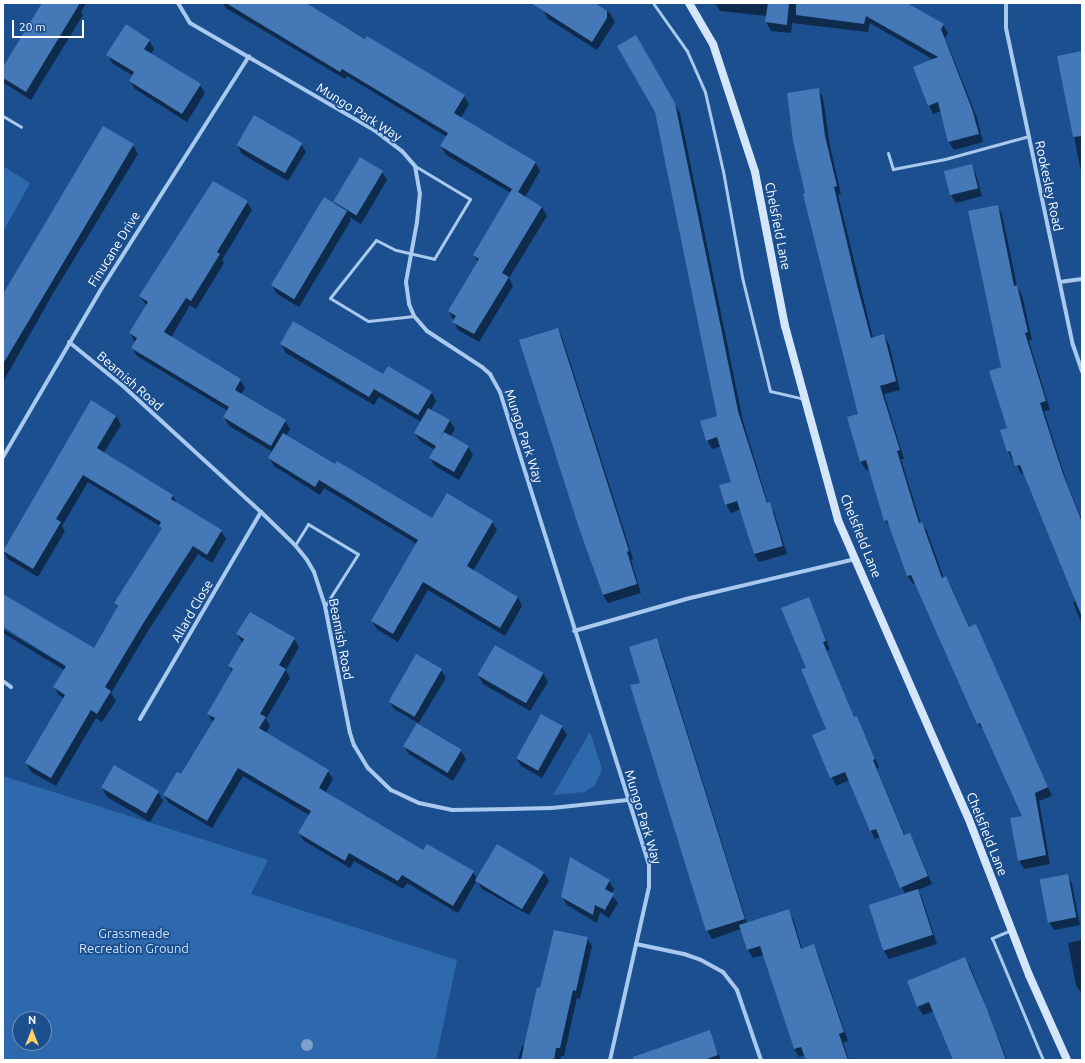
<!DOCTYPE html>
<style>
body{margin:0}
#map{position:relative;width:1085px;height:1063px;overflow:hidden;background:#1b4f8f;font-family:Ubuntu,sans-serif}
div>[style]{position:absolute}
.green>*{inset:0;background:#2e69ad}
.shadow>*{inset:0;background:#0007}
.building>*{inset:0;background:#4478b7;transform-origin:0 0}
.lane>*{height:3px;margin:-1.5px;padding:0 1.5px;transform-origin:1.5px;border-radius:1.5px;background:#a9c9ee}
.street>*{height:4px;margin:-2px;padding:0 2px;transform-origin:2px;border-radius:2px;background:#a9c9ee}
.secondary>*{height:8px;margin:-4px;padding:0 4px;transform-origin:4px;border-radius:4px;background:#d6e6fa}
.trees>*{width:12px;height:12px;margin:-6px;border-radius:50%;background:#7ea0ca}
span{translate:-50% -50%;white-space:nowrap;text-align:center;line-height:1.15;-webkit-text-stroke:3.5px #1b4f8f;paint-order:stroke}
.street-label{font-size:13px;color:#fff}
.park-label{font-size:13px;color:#cfe3fa}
.frame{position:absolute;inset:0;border:4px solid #fff;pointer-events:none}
.north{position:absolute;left:12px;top:1011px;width:40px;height:40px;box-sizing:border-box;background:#1b4f8f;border:1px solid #7695bc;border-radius:50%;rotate:0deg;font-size:11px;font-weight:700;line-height:16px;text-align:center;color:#fff}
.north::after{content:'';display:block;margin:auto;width:14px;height:18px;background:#ffd166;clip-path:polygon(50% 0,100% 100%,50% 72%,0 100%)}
.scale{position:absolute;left:12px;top:20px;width:72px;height:18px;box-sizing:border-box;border:2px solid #fff;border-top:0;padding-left:5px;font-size:12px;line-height:14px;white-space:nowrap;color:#fff;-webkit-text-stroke:3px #1b4f8f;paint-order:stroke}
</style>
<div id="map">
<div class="green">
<i style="clip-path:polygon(3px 166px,30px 183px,3px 232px)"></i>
<i style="clip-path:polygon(590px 732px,602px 769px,595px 785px,585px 792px,553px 795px)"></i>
<i style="clip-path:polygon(evenodd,3px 776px,268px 860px,251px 894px,457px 960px,436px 1060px,3px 1060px,3px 776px,20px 1019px,44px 1019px,44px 1043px,20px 1043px,20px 1019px)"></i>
</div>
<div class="shadow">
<i style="clip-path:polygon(43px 3px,86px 3px,81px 12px,83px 15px,31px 100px,4px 83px,3px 68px)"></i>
<i style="clip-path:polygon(223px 3px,304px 3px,464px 96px,469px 104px,461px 118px,535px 162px,540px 171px,525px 197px,542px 207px,547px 216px,509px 278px,513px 286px,479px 342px,458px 330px,449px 311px,478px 262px,474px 255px,511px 193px,446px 155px,441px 146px,447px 137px,347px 76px,345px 79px,226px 8px)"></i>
<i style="clip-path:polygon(546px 3px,594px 3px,610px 13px,615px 22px,597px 50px,548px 19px,543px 10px)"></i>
<i style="clip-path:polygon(715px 3px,905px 3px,943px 25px,948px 33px,945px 38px,977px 118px,983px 142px,954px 150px,949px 142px,941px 111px,933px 114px,929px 105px,934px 60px,870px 23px,868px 32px,792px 23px,791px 33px,771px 31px,766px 22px,767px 16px,720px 11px)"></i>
<i style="clip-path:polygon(636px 36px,680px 113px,743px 421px,768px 504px,774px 512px,787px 554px,759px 562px,754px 554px,741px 509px,731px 513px,726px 504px,732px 482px,721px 446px,712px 449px,707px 440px,718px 417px,656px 111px)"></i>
<i style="clip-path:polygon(149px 40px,154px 49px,151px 54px,200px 85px,205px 93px,187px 122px,135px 89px,130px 81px,133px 76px,112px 63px,108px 55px)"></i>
<i style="clip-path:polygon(1082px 52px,1082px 176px,1058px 57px)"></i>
<i style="clip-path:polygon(818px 89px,823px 98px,830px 146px,841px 194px,838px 195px,873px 338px,884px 336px,889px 344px,900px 390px,884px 394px,904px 459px,901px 459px,921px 524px,927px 531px,944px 579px,946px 577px,951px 586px,970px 628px,980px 634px,1052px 796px,1039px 801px,1050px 864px,1024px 869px,1019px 860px,1023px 817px,985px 731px,978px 724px,915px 583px,913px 584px,908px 576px,891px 528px,885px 520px,870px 469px,866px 470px,861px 462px,848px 418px,859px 414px,804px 194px,806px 194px)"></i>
<i style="clip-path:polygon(301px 144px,306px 152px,288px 181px,242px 154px,237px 145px)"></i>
<i style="clip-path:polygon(133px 145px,138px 154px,51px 297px,3px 382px,3px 297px)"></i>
<i style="clip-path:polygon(971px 165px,976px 174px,982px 196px,956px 203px,951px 195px,945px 172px)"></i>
<i style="clip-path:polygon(382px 172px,387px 180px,361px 224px,349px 217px,351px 220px,299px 307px,277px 294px,272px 285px,324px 198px,336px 205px,334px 202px)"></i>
<i style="clip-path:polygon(247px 202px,252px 210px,222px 260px,224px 263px,196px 309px,190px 305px,171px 338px,240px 380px,245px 388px,241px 395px,285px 421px,290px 429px,286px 436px,335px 466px,432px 519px,492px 522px,497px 530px,473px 571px,518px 597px,522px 606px,505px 636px,428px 590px,398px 642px,377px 629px,372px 621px,417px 544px,324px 488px,320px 495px,274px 466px,269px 458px,273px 452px,229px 426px,224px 417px,228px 411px,137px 356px,132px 348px,135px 342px,130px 333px,147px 306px,140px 296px)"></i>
<i style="clip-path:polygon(997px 206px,1002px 214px,1017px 286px,1022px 295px,1032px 340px,1029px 341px,1050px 410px,1044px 411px,1067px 483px,1082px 520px,1082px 625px,1073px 602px,1076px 601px,1024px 473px,1021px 474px,1014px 459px,1012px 460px,1008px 451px,1008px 428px,1002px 368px)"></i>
<i style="clip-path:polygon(558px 329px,562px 337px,633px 559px,631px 560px,641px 593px,608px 603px,603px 595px,521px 341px)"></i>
<i style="clip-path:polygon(281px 344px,383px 375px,432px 393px,436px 401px,431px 410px,450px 421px,455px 429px,450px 437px,468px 447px,473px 455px,459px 480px,435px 466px,430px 458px,435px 450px,420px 441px,415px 433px,421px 422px,379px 397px,374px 405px,286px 353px)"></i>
<i style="clip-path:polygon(116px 416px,121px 425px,103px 454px,173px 496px,177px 504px,221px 531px,226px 539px,212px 563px,198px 554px,148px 631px,111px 693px,116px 701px,102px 722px,96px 718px,56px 786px,31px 772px,26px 763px,64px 699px,59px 695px,54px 687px,64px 670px,3px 633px,3px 629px,70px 669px,71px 667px,3px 627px,3px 595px,94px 649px,118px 608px,115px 604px,162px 529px,160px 526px,88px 482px,62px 526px,65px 531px,38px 577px,8px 559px,3px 551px)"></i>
<i style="clip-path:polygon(808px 598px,830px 649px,827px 651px,854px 718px,857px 717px,861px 726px,879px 767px,877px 769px,905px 836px,909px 834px,914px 842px,932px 884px,918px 890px,922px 898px,937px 944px,889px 959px,884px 951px,869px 905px,905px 894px,880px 837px,875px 839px,871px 831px,850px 780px,836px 786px,813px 735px,827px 730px,807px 668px)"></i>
<i style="clip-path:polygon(237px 634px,294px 639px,299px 647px,286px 670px,290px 678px,266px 719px,270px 726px,266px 733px,328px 771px,333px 779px,325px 793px,424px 851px,473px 872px,478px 880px,498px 846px,544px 873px,549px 881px,529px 915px,482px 889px,477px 880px,458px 913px,407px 883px,403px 889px,354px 861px,350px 868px,304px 841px,299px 833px,309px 815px,243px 776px,212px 828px,169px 803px,164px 795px,182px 776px,213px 722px,208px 714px,232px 672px,229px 666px,242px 643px)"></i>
<i style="clip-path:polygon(657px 640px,661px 648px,747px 923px,788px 910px,793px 919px,802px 949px,813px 946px,818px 954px,848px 1041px,843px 1042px,849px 1060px,807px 1060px,805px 1055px,799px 1057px,794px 1049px,764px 955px,753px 958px,748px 950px,741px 929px,712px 939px,707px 930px,641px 683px)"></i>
<i style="clip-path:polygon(441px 670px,446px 678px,418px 724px,461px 751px,466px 759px,453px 781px,409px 754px,404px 746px,418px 723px,394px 709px,389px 701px)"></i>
<i style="clip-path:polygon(543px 673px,548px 682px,530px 711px,483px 684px,478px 675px)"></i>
<i style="clip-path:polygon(562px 727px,567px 735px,542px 778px,521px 766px,516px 758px)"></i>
<i style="clip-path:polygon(102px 788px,158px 792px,163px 801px,150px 822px,107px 797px)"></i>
<i style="clip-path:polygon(1067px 875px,1072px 884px,1080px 925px,1054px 930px,1049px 922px,1041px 881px)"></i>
<i style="clip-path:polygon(609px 881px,614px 889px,611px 894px,618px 903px,609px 918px,600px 912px,597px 923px,567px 905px,562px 897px)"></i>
<i style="clip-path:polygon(587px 938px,592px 946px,580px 999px,577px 998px,564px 1056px,561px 1056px,560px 1060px,518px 1060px,522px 1046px,525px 1046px,541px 989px)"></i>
<i style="clip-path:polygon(1082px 940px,1082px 993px,1081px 993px,1076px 985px,1068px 943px)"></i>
<i style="clip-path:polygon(965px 958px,970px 966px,1007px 1060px,953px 1060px,934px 1011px,923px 1015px,918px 1007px,908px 982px)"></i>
<i style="clip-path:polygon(709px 1032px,721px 1060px,657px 1060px)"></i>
</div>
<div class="building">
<i style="clip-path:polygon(42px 3px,80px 3px,26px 92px,3px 78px,3px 67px)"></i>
<i style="clip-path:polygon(226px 3px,306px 3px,365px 39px,367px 36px,465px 95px,454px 113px,536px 162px,518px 192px,542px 207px,502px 273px,509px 277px,474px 334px,452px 322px,456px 316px,448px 311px,479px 259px,473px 255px,512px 189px,440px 146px,448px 133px,342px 69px,340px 72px)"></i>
<i style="clip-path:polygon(531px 3px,595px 3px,607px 11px,607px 18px,592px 42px)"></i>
<i style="clip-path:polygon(768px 3px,789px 3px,787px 25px,765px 22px)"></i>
<i style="clip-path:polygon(796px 3px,907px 3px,944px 24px,941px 29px,972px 109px,979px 134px,948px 142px,938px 102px,928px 106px,913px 67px,938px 57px,866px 16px,864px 24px,796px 15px)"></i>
<i style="clip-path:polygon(126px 24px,150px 40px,144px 49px,201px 84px,182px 114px,129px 81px,134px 72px,106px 55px)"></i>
<i style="clip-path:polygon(636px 35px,675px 103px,738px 411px,767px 503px,770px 502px,783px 546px,754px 554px,737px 501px,725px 505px,719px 485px,731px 482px,717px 437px,706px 441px,700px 421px,717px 416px,655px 112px,617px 46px)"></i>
<i style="clip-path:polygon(1082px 51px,1082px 136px,1073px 137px,1057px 56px)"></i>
<i style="clip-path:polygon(819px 88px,825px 136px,837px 186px,834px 187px,857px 285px,871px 338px,884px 334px,896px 381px,880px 386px,900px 450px,897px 451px,919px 523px,922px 522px,942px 578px,946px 576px,969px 627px,976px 624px,1048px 787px,1035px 793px,1046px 855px,1018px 861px,1010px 818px,1022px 816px,980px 723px,977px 724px,911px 575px,907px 576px,887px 520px,884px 521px,866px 460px,860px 462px,847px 417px,858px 414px,803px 194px,805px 193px,793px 141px,787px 93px)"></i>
<i style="left:254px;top:115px;width:56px;height:35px;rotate:30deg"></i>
<i style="clip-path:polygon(103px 126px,134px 144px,3px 364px,3px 294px)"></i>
<i style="left:360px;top:157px;width:27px;height:52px;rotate:31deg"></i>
<i style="left:972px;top:164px;width:25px;height:29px;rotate:76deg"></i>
<i style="clip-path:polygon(213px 181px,248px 201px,217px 252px,220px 254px,191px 301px,186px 298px,164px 332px,241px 379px,235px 390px,286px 420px,271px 446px,223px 417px,229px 407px,131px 348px,137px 338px,129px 333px,148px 302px,139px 296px)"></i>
<i style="left:324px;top:197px;width:27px;height:103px;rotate:31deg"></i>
<i style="clip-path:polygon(998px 205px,1014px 286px,1017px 285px,1028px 332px,1025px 333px,1046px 401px,1040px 403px,1063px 474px,1082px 522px,1082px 617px,1020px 465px,1015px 466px,1010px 451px,1007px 452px,1000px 430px,1007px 428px,989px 371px,1001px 367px,968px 211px)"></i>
<i style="clip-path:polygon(293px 321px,383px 374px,388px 366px,432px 392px,418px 415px,374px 389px,369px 397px,280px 344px)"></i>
<i style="clip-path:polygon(558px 328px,629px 551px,627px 552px,637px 584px,603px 595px,579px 528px,519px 340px)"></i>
<i style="clip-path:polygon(91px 400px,116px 416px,97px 448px,173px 495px,171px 499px,222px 530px,207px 555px,193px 546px,144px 622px,105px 687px,111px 691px,97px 714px,91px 710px,51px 778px,25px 763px,65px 695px,53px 687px,66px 666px,3px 627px,3px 594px,94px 648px,118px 606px,114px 603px,162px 528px,159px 526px,161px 522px,83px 475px,56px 519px,61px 522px,33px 569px,3px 551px)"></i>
<i style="clip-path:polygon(428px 408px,450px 420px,439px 440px,444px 432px,469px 446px,454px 472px,429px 458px,436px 446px,414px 433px)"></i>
<i style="clip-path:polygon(283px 433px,335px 464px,337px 461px,432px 518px,447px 493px,493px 521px,467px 566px,518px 597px,500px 628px,423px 582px,393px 634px,371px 621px,418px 540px,319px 480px,315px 487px,268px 458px)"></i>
<i style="clip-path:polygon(809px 597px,826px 641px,823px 642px,854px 717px,857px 716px,875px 759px,873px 760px,904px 835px,910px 833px,928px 876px,900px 888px,876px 829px,870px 831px,845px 772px,830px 778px,812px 735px,826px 729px,801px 669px,806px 668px,781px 608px)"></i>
<i style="clip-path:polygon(250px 612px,295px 638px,279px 665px,286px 669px,260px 714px,266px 717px,259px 728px,329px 770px,319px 788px,423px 850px,427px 844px,474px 871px,453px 906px,402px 875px,398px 881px,349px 853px,345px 861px,298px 833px,311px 811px,238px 768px,207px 821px,163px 795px,177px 772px,181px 774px,215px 718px,207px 714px,233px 669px,228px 666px,244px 639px,236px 634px)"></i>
<i style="clip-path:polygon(657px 638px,745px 919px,706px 931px,630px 685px,640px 683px,629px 647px)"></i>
<i style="left:495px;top:645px;width:56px;height:35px;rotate:30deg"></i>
<i style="left:416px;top:654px;width:30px;height:55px;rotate:30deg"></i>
<i style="left:541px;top:714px;width:25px;height:51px;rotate:29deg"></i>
<i style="left:417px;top:723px;width:52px;height:27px;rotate:31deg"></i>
<i style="left:114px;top:765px;width:52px;height:26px;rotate:30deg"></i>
<i style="left:497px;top:844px;width:55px;height:43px;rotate:31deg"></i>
<i style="clip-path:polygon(570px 857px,610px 880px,605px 889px,614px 894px,605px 910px,595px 905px,593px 915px,561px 897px)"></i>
<i style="left:1068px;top:874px;width:44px;height:29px;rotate:79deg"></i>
<i style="left:918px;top:889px;width:48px;height:52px;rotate:72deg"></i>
<i style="clip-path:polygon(789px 909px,801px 949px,814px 944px,844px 1032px,839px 1034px,848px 1060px,806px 1060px,801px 1047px,794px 1049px,760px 946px,747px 950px,739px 925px)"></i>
<i style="clip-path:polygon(554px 930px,588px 937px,576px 991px,573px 990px,560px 1048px,556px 1048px,554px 1060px,521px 1060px,537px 987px,540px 988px)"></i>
<i style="clip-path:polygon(965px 957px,987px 1009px,1006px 1060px,953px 1060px,929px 1002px,917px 1007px,907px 981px)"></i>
<i style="clip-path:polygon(710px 1030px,718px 1055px,704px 1060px,633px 1060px,633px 1057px)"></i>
</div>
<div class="lane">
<i style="left:653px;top:3px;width:59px;rotate:54.7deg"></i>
<i style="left:687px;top:51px;width:45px;rotate:66.3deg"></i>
<i style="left:705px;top:92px;width:81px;rotate:77.2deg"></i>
<i style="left:723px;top:171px;width:108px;rotate:79.8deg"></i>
<i style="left:742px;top:277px;width:117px;rotate:76.2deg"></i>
<i style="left:770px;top:391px;width:35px;rotate:13deg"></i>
<i style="left:3px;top:116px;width:21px;rotate:31deg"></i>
<i style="left:888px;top:153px;width:17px;rotate:73deg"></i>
<i style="left:893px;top:169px;width:53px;rotate:-10.9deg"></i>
<i style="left:945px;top:159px;width:87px;rotate:-15.3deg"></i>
<i style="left:414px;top:316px;width:46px;rotate:173.8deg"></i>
<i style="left:368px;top:321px;width:44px;rotate:-148.8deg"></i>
<i style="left:330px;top:298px;width:74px;rotate:-51.6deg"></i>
<i style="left:376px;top:240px;width:22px;rotate:27deg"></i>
<i style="left:396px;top:250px;width:39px;rotate:13deg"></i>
<i style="left:434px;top:259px;width:70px;rotate:-59deg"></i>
<i style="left:470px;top:199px;width:64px;rotate:-149deg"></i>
<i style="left:295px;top:545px;width:25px;rotate:-58deg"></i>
<i style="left:308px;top:524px;width:58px;rotate:31deg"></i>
<i style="left:358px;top:554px;width:62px;rotate:122.4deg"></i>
<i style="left:1011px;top:930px;width:21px;rotate:157deg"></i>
<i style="left:992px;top:938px;width:132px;rotate:67.3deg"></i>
</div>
<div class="street">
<i style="left:178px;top:3px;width:23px;rotate:59deg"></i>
<i style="left:190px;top:23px;width:213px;rotate:30.2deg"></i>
<i style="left:374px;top:130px;width:35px;rotate:37deg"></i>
<i style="left:402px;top:151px;width:20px;rotate:49deg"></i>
<i style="left:415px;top:166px;width:27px;rotate:80deg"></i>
<i style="left:420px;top:193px;width:29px;rotate:96deg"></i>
<i style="left:417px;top:222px;width:61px;rotate:100.4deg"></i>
<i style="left:406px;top:282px;width:22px;rotate:82deg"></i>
<i style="left:409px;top:304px;width:13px;rotate:67deg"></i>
<i style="left:414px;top:316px;width:20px;rotate:49deg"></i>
<i style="left:427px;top:331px;width:66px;rotate:33.2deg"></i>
<i style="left:482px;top:367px;width:11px;rotate:41deg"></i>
<i style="left:490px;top:374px;width:21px;rotate:61deg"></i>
<i style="left:500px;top:392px;width:496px;rotate:72.5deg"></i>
<i style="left:649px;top:865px;width:22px;rotate:90deg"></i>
<i style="left:649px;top:887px;width:177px;rotate:102.7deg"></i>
<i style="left:1006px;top:3px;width:25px;rotate:90deg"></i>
<i style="left:1006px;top:28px;width:324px;rotate:78.1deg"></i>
<i style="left:1073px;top:345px;width:28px;rotate:71deg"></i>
<i style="left:1060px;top:282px;width:22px;rotate:-8deg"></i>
<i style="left:69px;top:342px;width:70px;rotate:39.2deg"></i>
<i style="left:123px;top:386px;width:187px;rotate:42.4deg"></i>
<i style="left:261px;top:512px;width:47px;rotate:44.1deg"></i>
<i style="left:295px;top:545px;width:19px;rotate:51deg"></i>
<i style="left:307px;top:560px;width:14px;rotate:60deg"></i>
<i style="left:314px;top:572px;width:36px;rotate:72deg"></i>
<i style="left:325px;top:606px;width:129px;rotate:78.9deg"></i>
<i style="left:350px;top:733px;width:13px;rotate:72deg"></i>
<i style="left:354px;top:745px;width:27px;rotate:59deg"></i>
<i style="left:368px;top:768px;width:32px;rotate:44deg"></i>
<i style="left:391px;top:790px;width:31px;rotate:25deg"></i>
<i style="left:419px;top:803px;width:34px;rotate:12deg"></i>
<i style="left:452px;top:810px;width:100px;rotate:-1.1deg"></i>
<i style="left:552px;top:808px;width:76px;rotate:-6deg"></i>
<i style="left:3px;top:457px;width:192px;rotate:-59.7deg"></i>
<i style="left:100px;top:291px;width:278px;rotate:-57.6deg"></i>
<i style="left:574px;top:631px;width:116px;rotate:-15.9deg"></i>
<i style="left:686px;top:599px;width:174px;rotate:-13.3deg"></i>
<i style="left:3px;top:681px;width:10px;rotate:37deg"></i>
<i style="left:140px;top:719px;width:240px;rotate:-59.7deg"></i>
<i style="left:636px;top:944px;width:49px;rotate:11.8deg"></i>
<i style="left:684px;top:954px;width:18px;rotate:19deg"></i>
<i style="left:701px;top:960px;width:25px;rotate:29deg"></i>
<i style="left:723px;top:972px;width:23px;rotate:52deg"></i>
<i style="left:737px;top:990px;width:74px;rotate:71.1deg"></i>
</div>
<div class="secondary">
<i style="left:689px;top:3px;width:48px;rotate:59.7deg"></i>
<i style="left:713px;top:44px;width:135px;rotate:71.8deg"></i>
<i style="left:755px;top:172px;width:157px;rotate:79deg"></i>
<i style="left:785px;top:326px;width:201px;rotate:74.7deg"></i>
<i style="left:838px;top:520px;width:324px;rotate:66.4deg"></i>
<i style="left:968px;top:817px;width:169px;rotate:68.9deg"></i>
<i style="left:1029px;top:975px;width:93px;rotate:65.9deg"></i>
</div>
<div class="trees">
<i style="left:307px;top:1045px"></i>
</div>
<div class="street-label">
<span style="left:359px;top:112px;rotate:32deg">Mungo Park Way</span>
<span style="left:1049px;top:186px;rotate:78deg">Rookesley Road</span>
<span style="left:778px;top:226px;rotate:79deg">Chelsfield Lane</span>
<span style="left:114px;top:249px;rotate:-58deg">Finucane Drive</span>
<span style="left:130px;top:381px;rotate:41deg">Beamish Road</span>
<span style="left:524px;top:436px;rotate:72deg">Mungo Park Way</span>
<span style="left:861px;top:536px;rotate:68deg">Chelsfield Lane</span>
<span style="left:192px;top:611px;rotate:-60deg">Allard Close</span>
<span style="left:341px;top:639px;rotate:79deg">Beamish Road</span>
<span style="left:643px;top:817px;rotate:73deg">Mungo Park Way</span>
<span style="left:987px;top:834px;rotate:68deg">Chelsfield Lane</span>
</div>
<div class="park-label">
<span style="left:134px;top:941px">Grassmeade<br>Recreation Ground</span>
</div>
<div class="frame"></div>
<div class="north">N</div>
<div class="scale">20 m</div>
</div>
